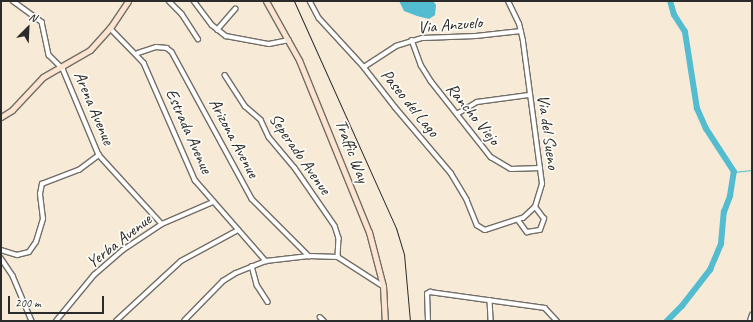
<!DOCTYPE html>
<style>
body{margin:0}
#map{position:relative;width:753px;height:322px;overflow:hidden;background:#f7ebd7;font-family:Caveat,sans-serif}
div>[style]{position:absolute}
.water>*{inset:0;background:#53bcd0}
.stream>*{height:1px;margin:-0.5px;padding:0 0.5px;transform-origin:0.5px;border-radius:0.5px;background:#53bcd0}
.river>*{height:5.5px;margin:-2.75px;padding:0 2.75px;transform-origin:2.75px;border-radius:2.75px;background:#53bcd0}
.roads{filter:drop-shadow(1px 0 #726e67) drop-shadow(-1px 0 #726e67) drop-shadow(0 1px #726e67) drop-shadow(0 -1px #726e67)}
.street>*{height:3.5px;margin:-1.75px;padding:0 1.75px;transform-origin:1.75px;border-radius:1.75px;background:#fff}
.secondary>*{height:5px;margin:-2.5px;padding:0 2.5px;transform-origin:2.5px;border-radius:2.5px;background:#fde4d1}
.rail>*{height:1px;margin:-0.5px;padding:0 0.5px;transform-origin:0.5px;border-radius:0.5px;background:#2b2b2b}
span{translate:-50% -50%;white-space:nowrap;text-align:center;line-height:1.15;-webkit-text-stroke:3.5px #fdfcf7;paint-order:stroke}
.street-label{font-size:17px;color:#2b2b2b}
.frame{position:absolute;inset:0;border:2px solid #2b2b2b;pointer-events:none}
.north{position:absolute;left:8px;top:8px;width:40px;height:40px;-webkit-text-stroke:3px #fdfcf7;paint-order:stroke;rotate:24deg;font-size:11px;font-weight:700;line-height:16px;text-align:center;color:#2b2b2b}
.north::after{content:'';display:block;margin:auto;width:14px;height:18px;background:#2b2b2b;clip-path:polygon(50% 0,100% 100%,50% 72%,0 100%)}
.scale{position:absolute;left:8px;top:296px;width:96px;height:18px;box-sizing:border-box;border:2px solid #2b2b2b;border-top:0;padding-left:5px;font-size:12px;line-height:14px;white-space:nowrap;color:#2b2b2b;-webkit-text-stroke:3px #fdfcf7;paint-order:stroke}
</style>
<div id="map">
<div class="water">
<i style="clip-path:polygon(399px 1px,433px 1px,436px 5px,435px 15px,429px 19px,417px 16px,404px 11px)"></i>
</div>
<div class="stream">
<i style="left:734px;top:172px;width:18px;rotate:-6deg"></i>
</div>
<div class="river">
<i style="left:667px;top:321px;width:21px;rotate:-45deg"></i>
<i style="left:682px;top:306px;width:46px;rotate:-52.1deg"></i>
<i style="left:710px;top:270px;width:28px;rotate:-67deg"></i>
<i style="left:721px;top:244px;width:32px;rotate:-85deg"></i>
<i style="left:724px;top:212px;width:17px;rotate:-69deg"></i>
<i style="left:730px;top:196px;width:24px;rotate:-81deg"></i>
<i style="left:734px;top:172px;width:51px;rotate:-123.1deg"></i>
<i style="left:706px;top:129px;width:22px;rotate:-114deg"></i>
<i style="left:697px;top:109px;width:78px;rotate:-98.9deg"></i>
<i style="left:685px;top:32px;width:20px;rotate:-123deg"></i>
<i style="left:674px;top:15px;width:15px;rotate:-106deg"></i>
</div>
<div class="roads">
<div class="street">
<i style="left:13px;top:1px;width:36px;rotate:36deg"></i>
<i style="left:42px;top:22px;width:34px;rotate:78deg"></i>
<i style="left:49px;top:55px;width:20px;rotate:45deg"></i>
<i style="left:63px;top:69px;width:93px;rotate:67.3deg"></i>
<i style="left:99px;top:155px;width:93px;rotate:47.6deg"></i>
<i style="left:169px;top:1px;width:18px;rotate:45deg"></i>
<i style="left:182px;top:14px;width:30px;rotate:57deg"></i>
<i style="left:194px;top:1px;width:30px;rotate:53deg"></i>
<i style="left:212px;top:25px;width:18px;rotate:38deg"></i>
<i style="left:226px;top:36px;width:44px;rotate:10.5deg"></i>
<i style="left:269px;top:44px;width:20px;rotate:-11deg"></i>
<i style="left:310px;top:1px;width:19px;rotate:62deg"></i>
<i style="left:319px;top:18px;width:67px;rotate:47.4deg"></i>
<i style="left:364px;top:67px;width:51px;rotate:52.2deg"></i>
<i style="left:395px;top:107px;width:87px;rotate:49.7deg"></i>
<i style="left:451px;top:173px;width:31px;rotate:59deg"></i>
<i style="left:467px;top:200px;width:27px;rotate:68deg"></i>
<i style="left:477px;top:225px;width:9px;rotate:32deg"></i>
<i style="left:485px;top:230px;width:40px;rotate:-18deg"></i>
<i style="left:523px;top:218px;width:16px;rotate:-43deg"></i>
<i style="left:535px;top:207px;width:24px;rotate:-73deg"></i>
<i style="left:542px;top:184px;width:144px;rotate:-97.6deg"></i>
<i style="left:523px;top:41px;width:17px;rotate:-103deg"></i>
<i style="left:519px;top:24px;width:25px;rotate:-116deg"></i>
<i style="left:110px;top:28px;width:49px;rotate:45.8deg"></i>
<i style="left:144px;top:63px;width:128px;rotate:66.4deg"></i>
<i style="left:195px;top:180px;width:108px;rotate:48.8deg"></i>
<i style="left:217px;top:30px;width:28px;rotate:-49deg"></i>
<i style="left:412px;top:40px;width:27px;rotate:70deg"></i>
<i style="left:421px;top:65px;width:19px;rotate:58deg"></i>
<i style="left:431px;top:81px;width:97px;rotate:51.7deg"></i>
<i style="left:491px;top:157px;width:23px;rotate:31deg"></i>
<i style="left:511px;top:169px;width:29px;rotate:-2deg"></i>
<i style="left:138px;top:53px;width:19px;rotate:-18deg"></i>
<i style="left:156px;top:47px;width:11px;rotate:5deg"></i>
<i style="left:167px;top:48px;width:6px;rotate:39deg"></i>
<i style="left:172px;top:52px;width:167px;rotate:61.4deg"></i>
<i style="left:252px;top:199px;width:81px;rotate:45deg"></i>
<i style="left:364px;top:67px;width:38px;rotate:-33deg"></i>
<i style="left:396px;top:46px;width:28px;rotate:-17deg"></i>
<i style="left:423px;top:38px;width:53px;rotate:-2.2deg"></i>
<i style="left:476px;top:36px;width:45px;rotate:-6.3deg"></i>
<i style="left:225px;top:75px;width:37px;rotate:57deg"></i>
<i style="left:245px;top:106px;width:21px;rotate:41deg"></i>
<i style="left:261px;top:120px;width:19px;rotate:65deg"></i>
<i style="left:269px;top:137px;width:40px;rotate:50deg"></i>
<i style="left:295px;top:168px;width:70px;rotate:55.4deg"></i>
<i style="left:335px;top:226px;width:13px;rotate:72deg"></i>
<i style="left:339px;top:238px;width:19px;rotate:93deg"></i>
<i style="left:457px;top:114px;width:23px;rotate:-31deg"></i>
<i style="left:477px;top:102px;width:52px;rotate:-7.7deg"></i>
<i style="left:519px;top:221px;width:14px;rotate:54deg"></i>
<i style="left:527px;top:232px;width:13px;rotate:-9deg"></i>
<i style="left:540px;top:230px;width:12px;rotate:-70deg"></i>
<i style="left:544px;top:219px;width:15px;rotate:-127deg"></i>
<i style="left:1px;top:250px;width:17px;rotate:17deg"></i>
<i style="left:17px;top:255px;width:12px;rotate:-14deg"></i>
<i style="left:29px;top:252px;width:12px;rotate:-55deg"></i>
<i style="left:36px;top:242px;width:24px;rotate:-73deg"></i>
<i style="left:43px;top:219px;width:25px;rotate:-97deg"></i>
<i style="left:40px;top:194px;width:10px;rotate:-79deg"></i>
<i style="left:42px;top:184px;width:40px;rotate:-21deg"></i>
<i style="left:79px;top:170px;width:25px;rotate:-37deg"></i>
<i style="left:1px;top:258px;width:22px;rotate:56deg"></i>
<i style="left:13px;top:276px;width:49px;rotate:67.1deg"></i>
<i style="left:252px;top:266px;width:20px;rotate:75deg"></i>
<i style="left:257px;top:285px;width:20px;rotate:57deg"></i>
<i style="left:490px;top:300px;width:21px;rotate:87deg"></i>
<i style="left:320px;top:317px;width:6px;rotate:45deg"></i>
<i style="left:56px;top:321px;width:60px;rotate:-50.4deg"></i>
<i style="left:94px;top:275px;width:38px;rotate:-41deg"></i>
<i style="left:123px;top:250px;width:47px;rotate:-33.7deg"></i>
<i style="left:162px;top:224px;width:56px;rotate:-23.3deg"></i>
<i style="left:116px;top:321px;width:88px;rotate:-42.7deg"></i>
<i style="left:181px;top:261px;width:65px;rotate:-28.5deg"></i>
<i style="left:184px;top:321px;width:56px;rotate:-45.7deg"></i>
<i style="left:223px;top:281px;width:15px;rotate:-32deg"></i>
<i style="left:236px;top:273px;width:32px;rotate:-22deg"></i>
<i style="left:266px;top:261px;width:43px;rotate:-6.6deg"></i>
<i style="left:309px;top:256px;width:29px;rotate:2deg"></i>
<i style="left:338px;top:257px;width:54px;rotate:32.8deg"></i>
<i style="left:428px;top:321px;width:27px;rotate:-92deg"></i>
<i style="left:427px;top:294px;width:4px;rotate:-34deg"></i>
<i style="left:430px;top:292px;width:116px;rotate:7.9deg"></i>
<i style="left:545px;top:308px;width:18px;rotate:47deg"></i>
<i style="left:750px;top:321px;width:6px;rotate:-72deg"></i>
</div>
<div class="secondary">
<i style="left:266px;top:1px;width:68px;rotate:60.8deg"></i>
<i style="left:299px;top:60px;width:186px;rotate:67.9deg"></i>
<i style="left:369px;top:232px;width:56px;rotate:75.5deg"></i>
<i style="left:383px;top:286px;width:35px;rotate:87deg"></i>
<i style="left:1px;top:117px;width:13px;rotate:-32deg"></i>
<i style="left:12px;top:110px;width:45px;rotate:-46.8deg"></i>
<i style="left:43px;top:77px;width:54px;rotate:-29.9deg"></i>
<i style="left:90px;top:50px;width:30px;rotate:-48deg"></i>
<i style="left:110px;top:28px;width:32px;rotate:-56deg"></i>
</div>
</div>
<div class="rail">
<i style="left:294px;top:1px;width:249px;rotate:65.8deg"></i>
<i style="left:396px;top:228px;width:27px;rotate:73deg"></i>
<i style="left:404px;top:254px;width:67px;rotate:84.9deg"></i>
</div>
<div class="street-label">
<span style="left:450px;top:25px;rotate:-5deg">Via Anzuelo</span>
<span style="left:410px;top:103px;rotate:51deg">Paseo del Lago</span>
<span style="left:94px;top:108px;rotate:67deg">Arena Avenue</span>
<span style="left:473px;top:114px;rotate:51deg">Rancho Viejo</span>
<span style="left:189px;top:131px;rotate:66deg">Estrada Avenue</span>
<span style="left:548px;top:132px;rotate:82deg">Via del Sueno</span>
<span style="left:234px;top:138px;rotate:62deg">Arizona Avenue</span>
<span style="left:352px;top:151px;rotate:69deg">Traffic Way</span>
<span style="left:300px;top:154px;rotate:55deg">Seperado Avenue</span>
<span style="left:119px;top:241px;rotate:-38deg">Yerba Avenue</span>
</div>
<div class="frame"></div>
<div class="north">N</div>
<div class="scale">200 m</div>
</div>
